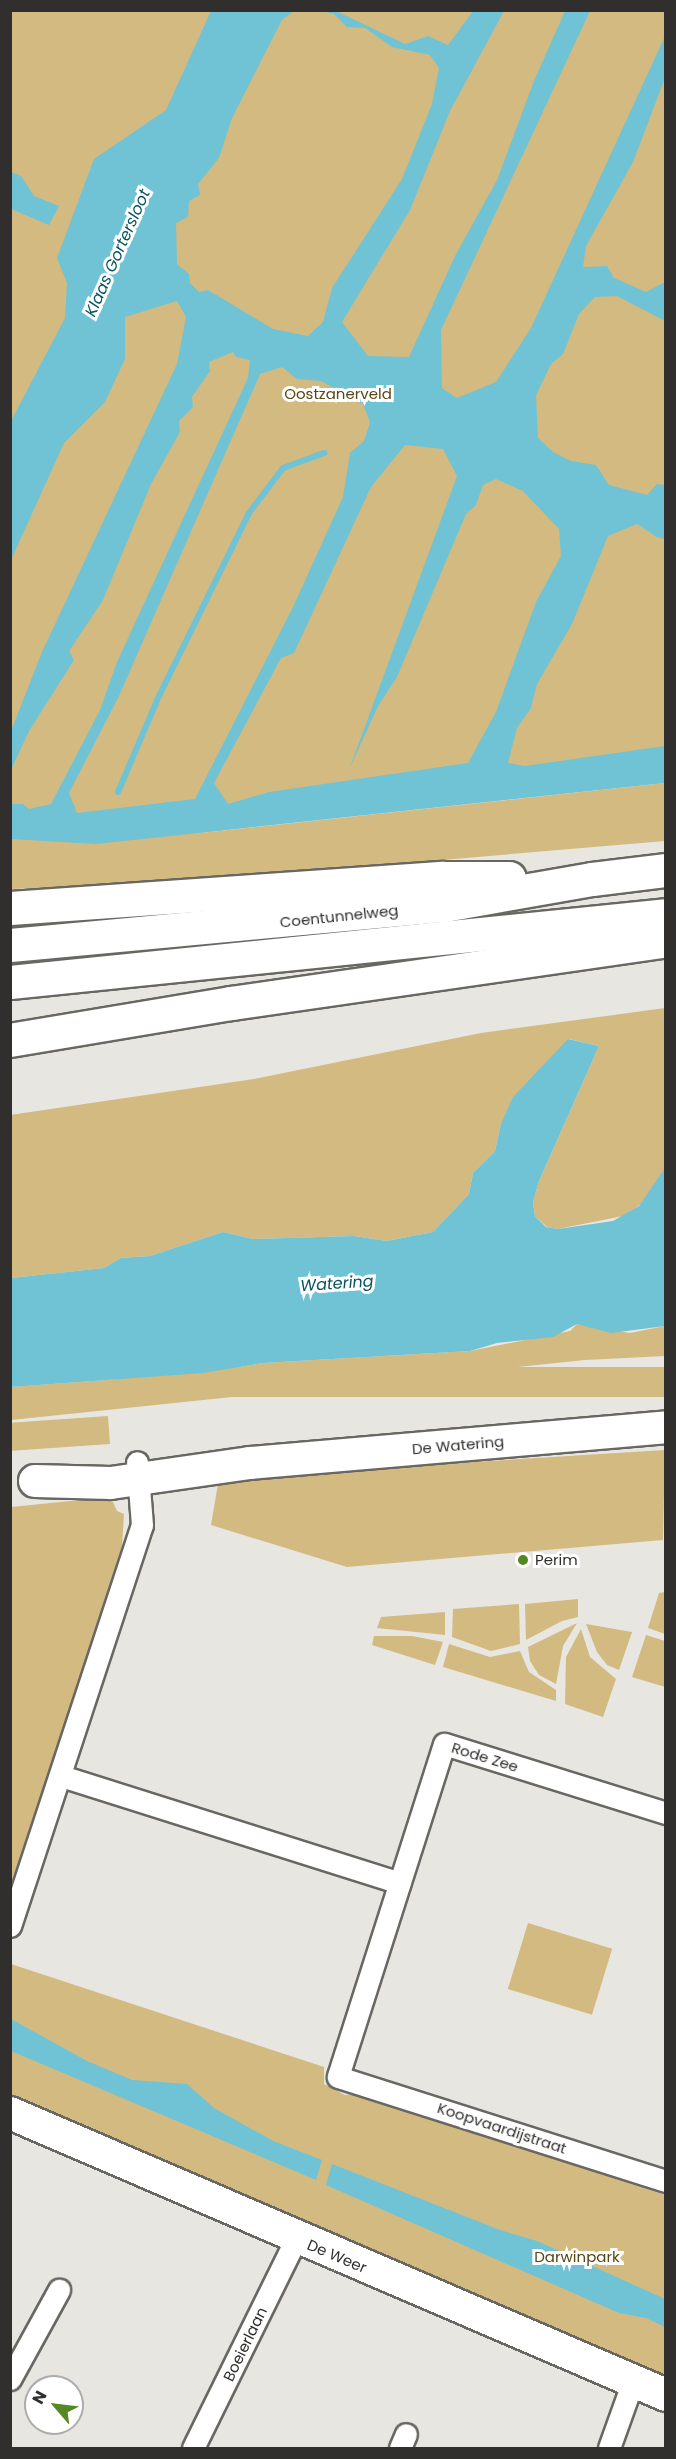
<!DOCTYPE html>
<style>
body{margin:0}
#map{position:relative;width:676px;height:2459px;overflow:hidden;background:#e8e6e1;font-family:Poppins,sans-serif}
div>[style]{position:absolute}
.green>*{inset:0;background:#d3ba81;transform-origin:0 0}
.water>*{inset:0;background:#6fc3d4}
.stream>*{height:6px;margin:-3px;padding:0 3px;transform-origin:3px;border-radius:3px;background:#6fc3d4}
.roads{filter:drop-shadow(2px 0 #696762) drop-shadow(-2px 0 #696762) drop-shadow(0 2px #696762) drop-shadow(0 -2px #696762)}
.street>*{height:21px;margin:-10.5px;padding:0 10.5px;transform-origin:10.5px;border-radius:10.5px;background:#fff}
.secondary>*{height:32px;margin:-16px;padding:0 16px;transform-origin:16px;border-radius:16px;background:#fff}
.highway>*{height:33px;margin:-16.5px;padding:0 16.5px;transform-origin:16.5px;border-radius:16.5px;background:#fff}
.dots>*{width:16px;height:16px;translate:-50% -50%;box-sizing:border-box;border:3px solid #fff;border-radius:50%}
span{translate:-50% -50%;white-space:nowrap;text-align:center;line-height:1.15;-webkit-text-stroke:6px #fff;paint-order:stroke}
.park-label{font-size:15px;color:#584515}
.street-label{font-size:15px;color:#302f2d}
.poi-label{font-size:15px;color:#302f2d}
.left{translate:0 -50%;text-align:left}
.water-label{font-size:16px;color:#075460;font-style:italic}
.frame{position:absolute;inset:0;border:12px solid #302f2d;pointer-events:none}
.north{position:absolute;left:24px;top:2375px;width:60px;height:60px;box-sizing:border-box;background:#fff;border:2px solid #acacab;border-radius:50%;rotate:298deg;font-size:16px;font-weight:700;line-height:24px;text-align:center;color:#302f2d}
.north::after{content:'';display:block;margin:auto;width:21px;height:27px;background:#548820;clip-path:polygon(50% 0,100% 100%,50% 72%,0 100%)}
</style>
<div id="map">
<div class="green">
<i style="clip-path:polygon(11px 11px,665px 11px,665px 778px,191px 834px,665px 783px,665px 841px,194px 881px,11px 889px)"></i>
<i style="clip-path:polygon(665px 1008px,665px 1168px,648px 1197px,628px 1215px,558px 1229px,547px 1227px,535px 1216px,533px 1202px,539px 1181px,599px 1046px,569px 1039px,501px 1124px,495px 1151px,473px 1173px,469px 1194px,433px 1232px,387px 1241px,354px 1236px,253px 1239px,223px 1232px,150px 1256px,121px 1258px,104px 1268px,11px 1278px,10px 1115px,254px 1079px,481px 1033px)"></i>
<i style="clip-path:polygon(577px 1324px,630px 1333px,665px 1326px,665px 1356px,585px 1360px,11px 1420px,10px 1387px,203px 1373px,263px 1363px,470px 1351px,570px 1331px)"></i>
<i style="left:665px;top:1367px;width:30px;height:552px;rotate:90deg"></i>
<i style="left:108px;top:1416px;width:28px;height:98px;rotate:86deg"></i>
<i style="clip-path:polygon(665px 1450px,663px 1540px,347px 1567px,211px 1525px,219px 1478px)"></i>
<i style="clip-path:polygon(100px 1498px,113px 1502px,117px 1511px,124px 1514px,122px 1546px,11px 1895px,11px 1507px)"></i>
<i style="clip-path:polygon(665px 1592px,666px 1592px,665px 1634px,648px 1628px,659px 1593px)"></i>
<i style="clip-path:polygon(578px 1599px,578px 1617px,562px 1621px,526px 1640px,525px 1604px)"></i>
<i style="clip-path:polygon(519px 1604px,520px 1644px,491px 1651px,452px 1637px,453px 1609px)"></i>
<i style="clip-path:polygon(445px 1612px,445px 1635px,377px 1628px,381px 1617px)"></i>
<i style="clip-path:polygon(577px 1623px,563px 1646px,556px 1684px,539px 1675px,530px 1661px,528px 1647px)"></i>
<i style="clip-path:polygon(586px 1624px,632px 1632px,619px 1670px,607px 1665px,597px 1652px)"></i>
<i style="clip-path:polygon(581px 1629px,590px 1657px,616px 1679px,603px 1717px,565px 1704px,566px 1657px)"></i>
<i style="clip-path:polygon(646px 1635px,665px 1641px,665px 1687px,632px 1677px)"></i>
<i style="clip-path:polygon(374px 1636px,412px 1636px,443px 1642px,435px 1665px,372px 1645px)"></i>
<i style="clip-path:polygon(449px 1644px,490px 1657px,520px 1651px,529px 1672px,556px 1690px,556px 1701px,443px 1667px)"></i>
<i style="left:528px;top:1923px;width:88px;height:69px;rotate:17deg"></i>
<i style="clip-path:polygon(11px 1964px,324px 2067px,324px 2084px,345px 2095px,355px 2094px,665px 2195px,665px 2389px,11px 2108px)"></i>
</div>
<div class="water">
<i style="clip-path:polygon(evenodd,211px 11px,294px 11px,282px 20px,232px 118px,219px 158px,198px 184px,200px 195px,189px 201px,188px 217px,176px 223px,177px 264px,189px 274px,190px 283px,199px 292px,208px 290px,273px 329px,308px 336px,323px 322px,332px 288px,402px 179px,432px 104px,439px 68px,430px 55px,392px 47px,365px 28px,347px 27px,334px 14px,322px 11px,336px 11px,405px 44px,428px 36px,448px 45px,473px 11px,504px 11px,450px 111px,410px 210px,342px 322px,368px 356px,409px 357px,455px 256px,497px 180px,534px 81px,565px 11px,590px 11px,441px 330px,442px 388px,457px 398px,496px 382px,531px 328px,665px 36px,665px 78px,633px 162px,586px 246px,583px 267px,607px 266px,614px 278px,646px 292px,665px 282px,665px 321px,617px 296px,595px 297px,579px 314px,563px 354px,551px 364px,536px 395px,538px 438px,553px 452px,571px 461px,596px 465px,609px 485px,647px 495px,657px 484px,665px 485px,665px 539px,657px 537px,637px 524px,608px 536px,572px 624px,537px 684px,531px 708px,517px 728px,508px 763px,525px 766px,665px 746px,665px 783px,96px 844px,11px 839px,11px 804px,23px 804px,29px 809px,51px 804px,100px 710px,117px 662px,248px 378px,250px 360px,236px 357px,233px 352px,209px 362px,210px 371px,192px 397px,193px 407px,179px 421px,180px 432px,151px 484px,103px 600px,69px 651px,74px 660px,29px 731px,11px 770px,11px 731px,42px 652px,177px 364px,186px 317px,177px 301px,125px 317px,125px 359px,105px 402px,64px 443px,11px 560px,11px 421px,65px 318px,67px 283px,57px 258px,94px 159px,166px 110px,211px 11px,282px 367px,297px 379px,321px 381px,363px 404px,370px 422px,364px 441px,350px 453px,343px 497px,293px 607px,195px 799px,77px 813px,69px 793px,119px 696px,260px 374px,282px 367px,211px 11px,405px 445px,443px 449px,457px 476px,349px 770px,378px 706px,397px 677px,466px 514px,476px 505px,483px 485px,496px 479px,523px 491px,559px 529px,561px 556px,536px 602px,496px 712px,468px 763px,269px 792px,228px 804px,214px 783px,281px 658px,294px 653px,371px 487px,405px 445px)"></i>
<i style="clip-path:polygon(11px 172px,21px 176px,34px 196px,59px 206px,49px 225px,11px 209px)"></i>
<i style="clip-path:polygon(568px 1039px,599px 1046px,539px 1181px,533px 1202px,535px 1216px,546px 1227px,558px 1229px,613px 1221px,639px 1206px,665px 1168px,665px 1326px,611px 1333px,577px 1324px,553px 1337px,497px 1343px,470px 1351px,263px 1363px,203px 1373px,11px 1387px,11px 1278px,104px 1268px,121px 1258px,150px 1256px,223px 1232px,253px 1239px,354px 1236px,387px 1241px,433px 1232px,469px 1194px,473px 1173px,495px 1151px,501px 1124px,513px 1097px)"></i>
<i style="clip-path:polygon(11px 2019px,87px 2061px,132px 2080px,187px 2084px,214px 2108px,273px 2141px,322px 2160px,316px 2180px,11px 2051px)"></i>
<i style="clip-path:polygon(332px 2164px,500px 2230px,537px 2241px,665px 2299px,665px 2327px,646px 2318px,619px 2313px,326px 2185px)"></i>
</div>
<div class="stream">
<i style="left:118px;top:792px;width:102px;rotate:-66.9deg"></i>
<i style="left:158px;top:698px;width:206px;rotate:-63.8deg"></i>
<i style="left:249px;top:513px;width:56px;rotate:-52.9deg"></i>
<i style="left:283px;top:468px;width:44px;rotate:-20.1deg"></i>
</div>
<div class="roads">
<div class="street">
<i style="left:61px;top:1776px;width:355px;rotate:17.5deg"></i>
<i style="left:666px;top:1813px;width:232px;rotate:-162.7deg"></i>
<i style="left:444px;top:1744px;width:349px;rotate:107.7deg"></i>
<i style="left:338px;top:2077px;width:344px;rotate:17.6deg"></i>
<i style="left:10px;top:1926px;width:422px;rotate:-71.8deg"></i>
<i style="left:142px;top:1525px;width:63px;rotate:-94.5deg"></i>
<i style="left:10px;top:2379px;width:102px;rotate:-61.2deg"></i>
<i style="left:193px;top:2448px;width:233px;rotate:-63.8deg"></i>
<i style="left:400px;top:2448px;width:15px;rotate:-67deg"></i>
<i style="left:609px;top:2448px;width:71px;rotate:-70.3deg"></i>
</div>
<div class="secondary">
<i style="left:35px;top:1481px;width:76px;rotate:1.5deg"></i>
<i style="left:111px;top:1483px;width:140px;rotate:-8.2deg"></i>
<i style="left:250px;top:1463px;width:418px;rotate:-4.9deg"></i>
<i style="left:10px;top:2113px;width:714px;rotate:23.26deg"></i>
</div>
<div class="highway">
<i style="left:10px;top:908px;width:434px;rotate:-4deg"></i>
<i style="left:443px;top:878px;width:66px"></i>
<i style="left:10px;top:945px;width:436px;rotate:-5.3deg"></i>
<i style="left:444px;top:905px;width:150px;rotate:-10deg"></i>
<i style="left:592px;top:879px;width:75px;rotate:-6.9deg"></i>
<i style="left:10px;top:982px;width:659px;rotate:-5.83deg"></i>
<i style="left:10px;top:1040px;width:224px;rotate:-9.5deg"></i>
<i style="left:231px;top:1003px;width:440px;rotate:-8.2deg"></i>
</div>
</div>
<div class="dots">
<i style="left:523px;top:1560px;background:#548820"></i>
</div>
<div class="park-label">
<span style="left:338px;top:394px">Oostzanerveld</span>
<span style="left:577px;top:2257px">Darwinpark</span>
</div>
<div class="street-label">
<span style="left:339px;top:916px;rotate:-6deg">Coentunnelweg</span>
<span style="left:458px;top:1445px;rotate:-5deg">De Watering</span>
<span style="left:485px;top:1757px;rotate:17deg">Rode Zee</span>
<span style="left:502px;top:2128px;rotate:18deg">Koopvaardijstraat</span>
<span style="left:337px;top:2256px;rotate:23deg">De Weer</span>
<span style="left:245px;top:2344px;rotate:-64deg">Boeierlaan</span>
</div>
<div class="poi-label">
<span class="left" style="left:535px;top:1560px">Perim</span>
</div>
<div class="water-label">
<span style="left:118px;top:253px;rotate:-66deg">Klaas Gortersloot</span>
<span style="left:337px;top:1284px;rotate:-4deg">Watering</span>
</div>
<div class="frame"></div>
<div class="north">N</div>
</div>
